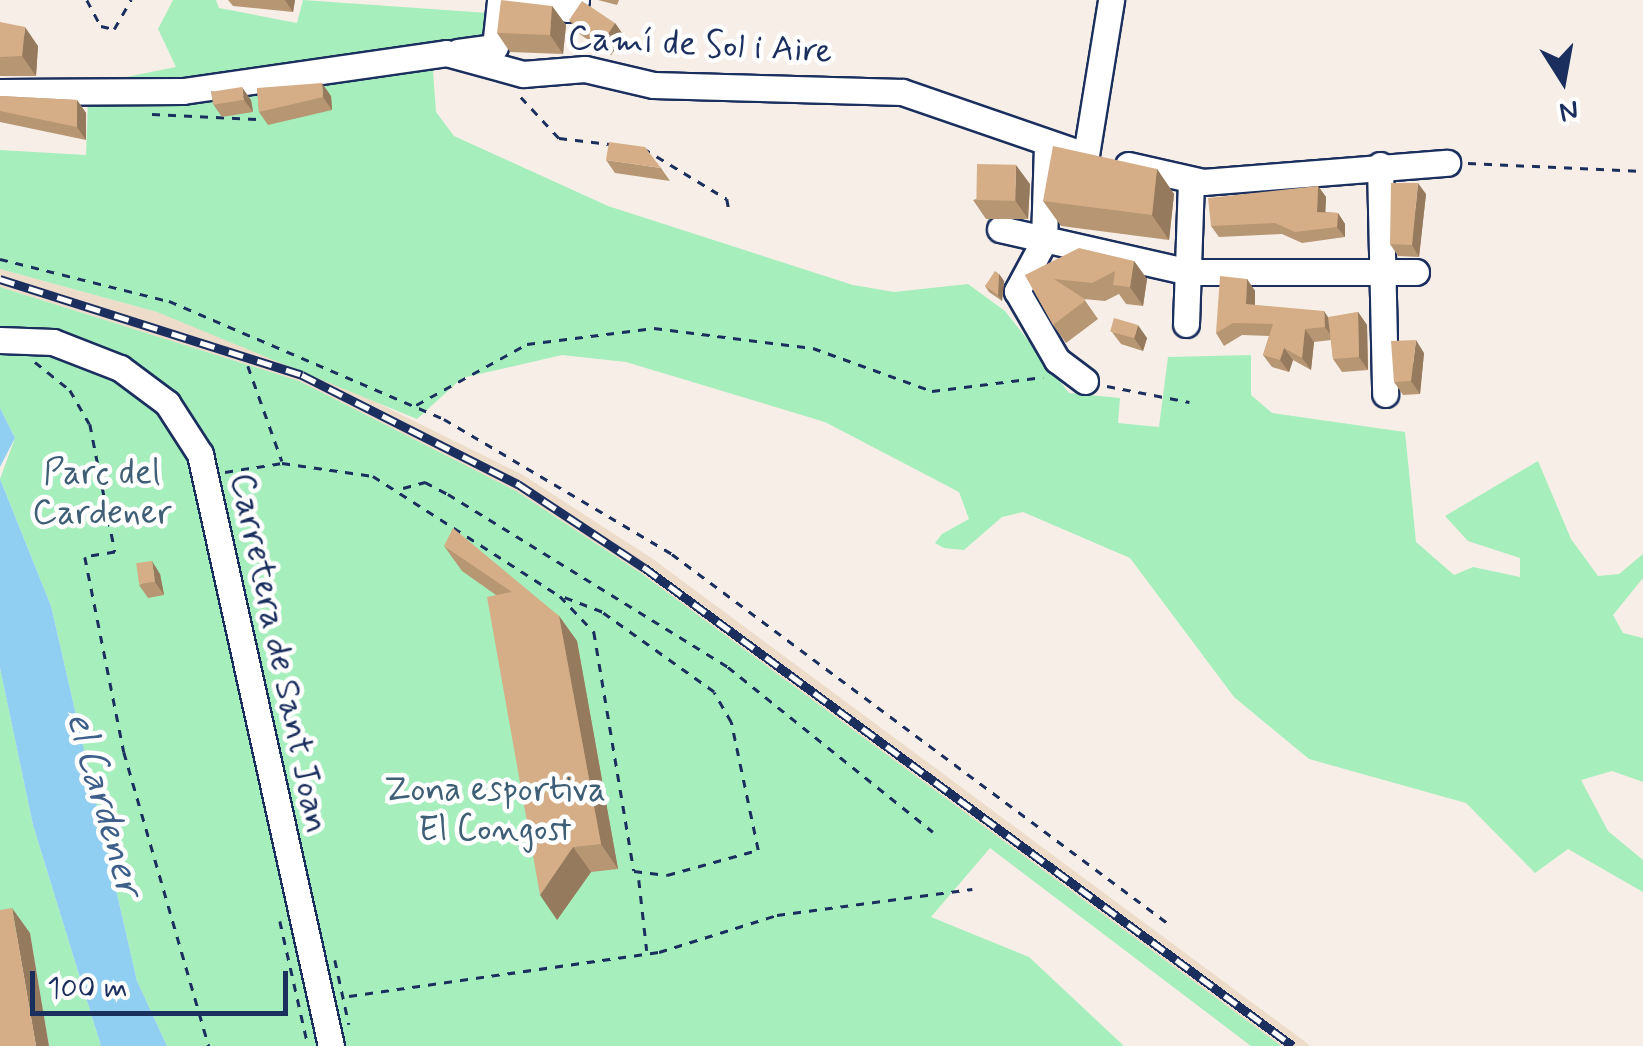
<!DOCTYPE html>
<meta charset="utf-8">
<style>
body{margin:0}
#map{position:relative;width:1643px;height:1046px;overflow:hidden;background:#f7efe7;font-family:Mynerve,sans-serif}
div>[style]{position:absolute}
.built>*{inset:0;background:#eddcca}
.green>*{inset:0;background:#a6eebc}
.water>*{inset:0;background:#91cff2}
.path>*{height:2.5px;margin-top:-1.25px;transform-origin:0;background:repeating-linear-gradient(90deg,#1b2f5e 0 8px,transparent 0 16px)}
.roads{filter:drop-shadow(2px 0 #1b2f5e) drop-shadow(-2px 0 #1b2f5e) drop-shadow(0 2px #1b2f5e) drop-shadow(0 -2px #1b2f5e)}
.minor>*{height:25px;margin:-12.5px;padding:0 12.5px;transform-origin:12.5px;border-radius:12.5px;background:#fff}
.rail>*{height:9px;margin-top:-4.5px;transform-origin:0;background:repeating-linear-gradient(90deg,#fff 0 15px,#1b2f5e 0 30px);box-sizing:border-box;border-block:2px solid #1b2f5e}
.wall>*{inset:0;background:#b79674}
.shaded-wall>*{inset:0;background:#957a5e}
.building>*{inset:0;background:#d5ae87;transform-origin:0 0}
span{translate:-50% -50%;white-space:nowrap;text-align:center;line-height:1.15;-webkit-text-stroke:9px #fff;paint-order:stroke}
.street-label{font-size:35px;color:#1b2f5e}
.park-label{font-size:35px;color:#3e5f76}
.water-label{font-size:38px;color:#3e5f8a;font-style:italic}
.north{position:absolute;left:1513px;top:30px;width:100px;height:100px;-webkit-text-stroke:8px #fff;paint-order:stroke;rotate:169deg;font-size:28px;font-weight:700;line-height:40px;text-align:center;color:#1b2f5e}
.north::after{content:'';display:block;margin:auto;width:35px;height:45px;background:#1b2f5e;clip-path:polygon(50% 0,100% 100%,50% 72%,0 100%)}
.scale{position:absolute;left:30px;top:971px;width:258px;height:45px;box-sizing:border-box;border:5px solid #1b2f5e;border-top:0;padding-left:12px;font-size:30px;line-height:35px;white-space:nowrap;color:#1b2f5e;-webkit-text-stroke:8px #fff;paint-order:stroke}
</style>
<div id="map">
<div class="built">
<i style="clip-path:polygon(0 269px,157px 312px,307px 368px,523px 475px,653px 559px,1311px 1046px,1281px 1046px,642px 574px,516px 491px,299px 381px,0 287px)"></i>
</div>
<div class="green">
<i style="clip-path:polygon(173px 0,216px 0,219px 8px,297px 23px,303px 0,488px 13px,484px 54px,437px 62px,433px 71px,436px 112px,454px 136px,608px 206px,853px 285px,894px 292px,968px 284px,1005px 311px,1069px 393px,1120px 398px,1118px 423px,1159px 427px,1168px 357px,1251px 355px,1251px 395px,1272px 413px,1405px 432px,1416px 542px,1454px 575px,1473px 567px,1520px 577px,1520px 558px,1468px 541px,1445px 516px,1538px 461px,1571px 539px,1598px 576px,1619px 574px,1643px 554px,1643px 578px,1613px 615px,1623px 633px,1643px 638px,1643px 782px,1612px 771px,1581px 780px,1608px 831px,1643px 860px,1643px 892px,1568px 849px,1535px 873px,1466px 803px,1309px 759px,1234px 697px,1130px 558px,1023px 512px,1002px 517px,964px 550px,944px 548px,935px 543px,942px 534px,969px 519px,959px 492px,825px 422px,626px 362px,562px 355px,462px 378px,417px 419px,157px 312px,0 269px,0 150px,86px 155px,88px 99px,116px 79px,176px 67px,158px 29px)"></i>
<i style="clip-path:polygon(0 287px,299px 381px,516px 491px,642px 574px,1281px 1046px,1251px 1046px,990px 848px,931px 917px,1029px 957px,1124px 1046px,167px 1046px,137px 981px,51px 606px,0 479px,15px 438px,0 408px)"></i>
<i style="clip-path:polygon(0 668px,33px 825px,101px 1046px,49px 1046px,30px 934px,0 938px)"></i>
</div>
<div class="water">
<i style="clip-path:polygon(0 408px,15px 438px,0 467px)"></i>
<i style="clip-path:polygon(0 479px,51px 606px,137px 981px,167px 1046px,101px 1046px,33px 825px,0 668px)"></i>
</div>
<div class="path">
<i style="left:87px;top:0;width:30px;rotate:62deg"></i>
<i style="left:101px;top:26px;width:13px;rotate:13deg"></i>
<i style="left:114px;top:29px;width:34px;rotate:-60deg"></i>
<i style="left:521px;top:97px;width:56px;rotate:47.2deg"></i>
<i style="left:559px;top:138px;width:51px;rotate:6.7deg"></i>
<i style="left:152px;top:114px;width:105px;rotate:2.7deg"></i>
<i style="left:643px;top:148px;width:98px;rotate:31.3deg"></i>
<i style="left:727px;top:199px;width:11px;rotate:80deg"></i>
<i style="left:1468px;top:163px;width:175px;rotate:2.6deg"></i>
<i style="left:0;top:259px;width:174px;rotate:14deg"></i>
<i style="left:169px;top:301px;width:299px;rotate:23.2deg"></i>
<i style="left:444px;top:419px;width:265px;rotate:30.6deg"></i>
<i style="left:672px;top:554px;width:620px;rotate:36.67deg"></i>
<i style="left:35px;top:362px;width:45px;rotate:38.7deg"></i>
<i style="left:70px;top:390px;width:39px;rotate:60deg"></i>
<i style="left:90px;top:424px;width:130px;rotate:78.9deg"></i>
<i style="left:115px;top:552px;width:30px;rotate:171deg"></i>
<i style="left:85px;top:557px;width:199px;rotate:78.7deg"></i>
<i style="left:124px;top:752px;width:306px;rotate:73.9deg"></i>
<i style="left:248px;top:366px;width:101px;rotate:70.3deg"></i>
<i style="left:1107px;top:386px;width:84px;rotate:11deg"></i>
<i style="left:416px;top:405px;width:127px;rotate:-28.8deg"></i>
<i style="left:527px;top:344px;width:128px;rotate:-7.2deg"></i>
<i style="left:654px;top:328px;width:160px;rotate:7.2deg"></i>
<i style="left:813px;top:348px;width:127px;rotate:19.9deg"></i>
<i style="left:932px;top:391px;width:112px;rotate:-7.2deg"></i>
<i style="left:225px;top:472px;width:58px;rotate:-9deg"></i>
<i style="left:282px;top:463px;width:92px;rotate:8.1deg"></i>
<i style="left:373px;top:476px;width:222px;rotate:32.7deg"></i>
<i style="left:560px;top:596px;width:50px;rotate:46.6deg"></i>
<i style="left:594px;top:632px;width:242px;rotate:80.5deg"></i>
<i style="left:634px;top:871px;width:33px;rotate:7deg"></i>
<i style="left:667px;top:875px;width:94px;rotate:-15.4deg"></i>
<i style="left:758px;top:850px;width:131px;rotate:-101.9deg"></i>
<i style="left:731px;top:722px;width:34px;rotate:-120deg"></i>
<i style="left:714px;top:692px;width:138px;rotate:-144.5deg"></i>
<i style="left:602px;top:612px;width:45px;rotate:-159.1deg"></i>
<i style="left:403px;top:488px;width:23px;rotate:-15deg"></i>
<i style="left:425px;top:482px;width:26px;rotate:28deg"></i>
<i style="left:448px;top:494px;width:329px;rotate:31.7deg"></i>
<i style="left:728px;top:667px;width:263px;rotate:38.8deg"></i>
<i style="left:639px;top:880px;width:71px;rotate:83.6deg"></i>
<i style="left:280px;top:921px;width:127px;rotate:77.3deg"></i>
<i style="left:335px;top:960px;width:66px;rotate:77.7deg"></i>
<i style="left:349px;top:996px;width:313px;rotate:-8.1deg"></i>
<i style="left:659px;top:952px;width:124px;rotate:-17.4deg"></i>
<i style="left:777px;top:915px;width:197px;rotate:-7.6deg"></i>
</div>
<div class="roads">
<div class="minor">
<i style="left:521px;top:3px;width:47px;rotate:7.3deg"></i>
<i style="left:568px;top:9px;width:12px;rotate:-48deg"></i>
<i style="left:458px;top:52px;width:37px;rotate:-8deg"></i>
<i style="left:495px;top:47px;width:46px;rotate:-83.8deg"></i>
<i style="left:0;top:92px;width:183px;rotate:-0.3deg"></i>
<i style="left:183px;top:91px;width:266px;rotate:-8.2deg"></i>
<i style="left:446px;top:53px;width:80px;rotate:15.3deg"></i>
<i style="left:523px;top:74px;width:62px;rotate:-4.6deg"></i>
<i style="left:585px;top:69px;width:70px;rotate:13.2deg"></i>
<i style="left:653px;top:85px;width:249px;rotate:1.6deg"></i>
<i style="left:902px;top:92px;width:194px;rotate:19deg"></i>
<i style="left:1047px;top:145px;width:96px;rotate:91.8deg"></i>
<i style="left:1044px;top:241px;width:57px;rotate:118.4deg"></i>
<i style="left:1017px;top:291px;width:80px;rotate:59.9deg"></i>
<i style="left:1057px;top:360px;width:35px;rotate:37deg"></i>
<i style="left:1086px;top:155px;width:157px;rotate:-80.8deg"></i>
<i style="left:1128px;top:165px;width:77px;rotate:12.8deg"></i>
<i style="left:1203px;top:182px;width:245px;rotate:-4.5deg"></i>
<i style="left:1380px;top:165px;width:229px;rotate:88.7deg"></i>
<i style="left:1000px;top:229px;width:194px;rotate:12.8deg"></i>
<i style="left:1189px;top:272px;width:227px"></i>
<i style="left:1186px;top:324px;width:144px;rotate:-88deg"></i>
<i style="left:0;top:340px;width:53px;rotate:2.2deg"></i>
<i style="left:53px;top:342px;width:72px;rotate:21.2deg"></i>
<i style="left:120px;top:368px;width:59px;rotate:36.7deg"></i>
<i style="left:167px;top:403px;width:61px;rotate:57.1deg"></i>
<i style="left:200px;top:454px;width:606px;rotate:77.52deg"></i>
</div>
</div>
<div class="rail">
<i style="left:0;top:279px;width:317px;rotate:17.6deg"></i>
<i style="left:302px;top:375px;width:242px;rotate:26.8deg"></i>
<i style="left:518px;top:484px;width:152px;rotate:33.5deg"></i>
<i style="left:645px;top:568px;width:805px;rotate:36.41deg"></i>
</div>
<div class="wall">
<i style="clip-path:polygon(228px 0,295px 0,293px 12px,233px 6px)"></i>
<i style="clip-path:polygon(598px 0,619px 0,617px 5px)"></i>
<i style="clip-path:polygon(552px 6px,566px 25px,563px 54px,510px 52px,497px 33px)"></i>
<i style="clip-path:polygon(569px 20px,615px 23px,624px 36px,611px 55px,578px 33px)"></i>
<i style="clip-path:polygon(0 22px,38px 46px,36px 76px,0 76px)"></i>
<i style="clip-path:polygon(257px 88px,331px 96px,332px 110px,268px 125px,259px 112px)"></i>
<i style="clip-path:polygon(211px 91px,251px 100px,253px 112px,222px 117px,213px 104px)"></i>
<i style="clip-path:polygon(0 96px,77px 100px,86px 113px,86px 140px,0 122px)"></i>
<i style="clip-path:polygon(606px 160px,661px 168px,670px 181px,615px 173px)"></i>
<i style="clip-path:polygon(1157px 169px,1174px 194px,1169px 240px,1061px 226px,1043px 201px)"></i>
<i style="clip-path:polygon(1030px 184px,1028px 219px,986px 219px,973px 200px)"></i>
<i style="clip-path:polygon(1318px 186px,1326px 197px,1325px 212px,1338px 213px,1345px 224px,1345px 237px,1302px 243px,1282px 234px,1219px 237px,1211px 226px)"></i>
<i style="clip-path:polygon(1426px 194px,1419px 257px,1398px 256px,1390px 244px)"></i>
<i style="clip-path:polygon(1134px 261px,1147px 279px,1143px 306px,1126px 304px,1119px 294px,1105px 301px,1084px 299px,1098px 319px,1066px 343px,1053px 325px,1025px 275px)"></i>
<i style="clip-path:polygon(999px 274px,1004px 281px,1002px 301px,989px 292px,985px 286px)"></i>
<i style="clip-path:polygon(1247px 279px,1255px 291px,1255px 305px,1328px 318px,1358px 312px,1367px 325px,1368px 370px,1342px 372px,1333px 359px,1331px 340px,1314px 342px,1311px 370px,1293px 360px,1289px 372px,1272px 367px,1263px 355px,1269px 336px,1242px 335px,1224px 346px,1216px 333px)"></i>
<i style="clip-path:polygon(1112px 332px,1147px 338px,1143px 351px,1121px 344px)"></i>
<i style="clip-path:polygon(1424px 353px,1420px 394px,1403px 395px,1394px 382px)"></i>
<i style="clip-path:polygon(444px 546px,559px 616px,577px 641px,618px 869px,591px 872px,557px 920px,496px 595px,462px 571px)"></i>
<i style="clip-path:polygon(160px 574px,164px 595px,148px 598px,139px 585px)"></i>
</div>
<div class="shaded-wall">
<i style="clip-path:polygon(285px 0,295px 0,293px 12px)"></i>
<i style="clip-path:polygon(552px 6px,566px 25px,563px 54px,550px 35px)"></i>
<i style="clip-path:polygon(615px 23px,624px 36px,611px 55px,602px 42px)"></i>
<i style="clip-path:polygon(25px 27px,38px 46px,36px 76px,22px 56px)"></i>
<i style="clip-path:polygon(322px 83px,331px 96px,332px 110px,323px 97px)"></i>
<i style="clip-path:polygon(242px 87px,251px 100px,253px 112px,244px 100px)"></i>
<i style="clip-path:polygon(77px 100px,86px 113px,86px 140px,77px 127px)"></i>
<i style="clip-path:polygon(1016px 165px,1030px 184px,1028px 219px,1015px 200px)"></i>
<i style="clip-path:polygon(1157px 169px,1174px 194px,1169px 240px,1152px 215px)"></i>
<i style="clip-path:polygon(1418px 183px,1426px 194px,1419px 257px,1412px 245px)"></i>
<i style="clip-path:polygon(1318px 186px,1326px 197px,1325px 223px,1317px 212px)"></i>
<i style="clip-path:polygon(1338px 213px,1345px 224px,1345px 237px,1337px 227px)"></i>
<i style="clip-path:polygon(1134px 261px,1147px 279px,1143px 306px,1130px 287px)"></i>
<i style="clip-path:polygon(999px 274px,1004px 281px,1002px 301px,998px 295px)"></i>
<i style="clip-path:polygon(1247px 279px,1255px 291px,1255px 316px,1246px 304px)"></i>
<i style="clip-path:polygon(1324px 311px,1332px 323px,1334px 340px,1325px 327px)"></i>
<i style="clip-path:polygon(1358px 312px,1367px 325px,1368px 370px,1359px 357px)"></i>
<i style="clip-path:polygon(1138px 325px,1147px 338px,1143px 351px,1134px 338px)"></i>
<i style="clip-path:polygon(1305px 329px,1314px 342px,1311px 370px,1302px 358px)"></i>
<i style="clip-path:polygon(1416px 340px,1424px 353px,1420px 394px,1411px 381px)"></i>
<i style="clip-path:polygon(1284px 348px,1293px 360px,1289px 372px,1280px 360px)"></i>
<i style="clip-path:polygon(152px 561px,160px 574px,164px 595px,155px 582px)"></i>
<i style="clip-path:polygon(559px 616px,577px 641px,618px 869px,601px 844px)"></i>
<i style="clip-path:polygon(573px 847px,591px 872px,557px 920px,540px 895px)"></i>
<i style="clip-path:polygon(12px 908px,30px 933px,49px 1046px,36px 1046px)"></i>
</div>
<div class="building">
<i style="clip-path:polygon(501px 0,552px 6px,550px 35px,497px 33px)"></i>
<i style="left:582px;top:1px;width:40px;height:23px;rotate:34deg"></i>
<i style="clip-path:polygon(0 22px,25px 27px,22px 56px,0 57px)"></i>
<i style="clip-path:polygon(322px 83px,323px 97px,259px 112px,257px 88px)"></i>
<i style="left:242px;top:87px;width:13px;height:31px;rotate:81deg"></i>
<i style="clip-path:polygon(0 96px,77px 100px,77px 127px,0 111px)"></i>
<i style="clip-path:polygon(609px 142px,645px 147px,661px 168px,606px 160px)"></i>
<i style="clip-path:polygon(1053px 146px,1157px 169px,1152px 215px,1043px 201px)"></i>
<i style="left:977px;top:164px;width:39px;height:36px;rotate:1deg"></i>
<i style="clip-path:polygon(1391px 183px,1418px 183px,1412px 245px,1390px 244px)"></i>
<i style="clip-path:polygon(1318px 186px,1317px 212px,1338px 213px,1337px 227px,1295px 232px,1275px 223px,1211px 226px,1208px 198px)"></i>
<i style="clip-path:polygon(1079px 248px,1134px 261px,1130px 287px,1113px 285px,1115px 271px,1092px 283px,1054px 279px,1086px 300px,1053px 325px,1025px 275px)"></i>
<i style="clip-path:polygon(995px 271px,999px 274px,998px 295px,985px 286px)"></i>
<i style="clip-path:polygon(1220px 276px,1247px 279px,1246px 304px,1324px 311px,1325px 327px,1305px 329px,1302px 358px,1284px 348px,1280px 360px,1263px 355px,1273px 324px,1233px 323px,1216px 333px)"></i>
<i style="clip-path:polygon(1358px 312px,1359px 357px,1333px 359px,1328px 317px)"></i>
<i style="left:1114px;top:318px;width:25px;height:14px;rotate:16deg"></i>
<i style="clip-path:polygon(1416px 340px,1411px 381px,1394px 382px,1391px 341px)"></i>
<i style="clip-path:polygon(453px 528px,559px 616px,601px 844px,573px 847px,540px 895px,487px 597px,512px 592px,444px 546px)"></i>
<i style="left:152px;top:561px;width:21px;height:16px;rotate:82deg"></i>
<i style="clip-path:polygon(12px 908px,36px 1046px,0 1046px,0 910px)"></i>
</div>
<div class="street-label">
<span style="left:700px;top:45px;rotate:3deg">Camí de Sol i Aire</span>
<span style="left:279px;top:653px;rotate:78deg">Carretera de Sant Joan</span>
</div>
<div class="park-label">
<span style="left:102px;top:493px">Parc del<br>Cardener</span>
<span style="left:495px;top:810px">Zona esportiva<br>El Congost</span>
</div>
<div class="water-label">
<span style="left:103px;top:804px;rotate:74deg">el Cardener</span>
</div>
<div class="north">N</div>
<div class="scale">100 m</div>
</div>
